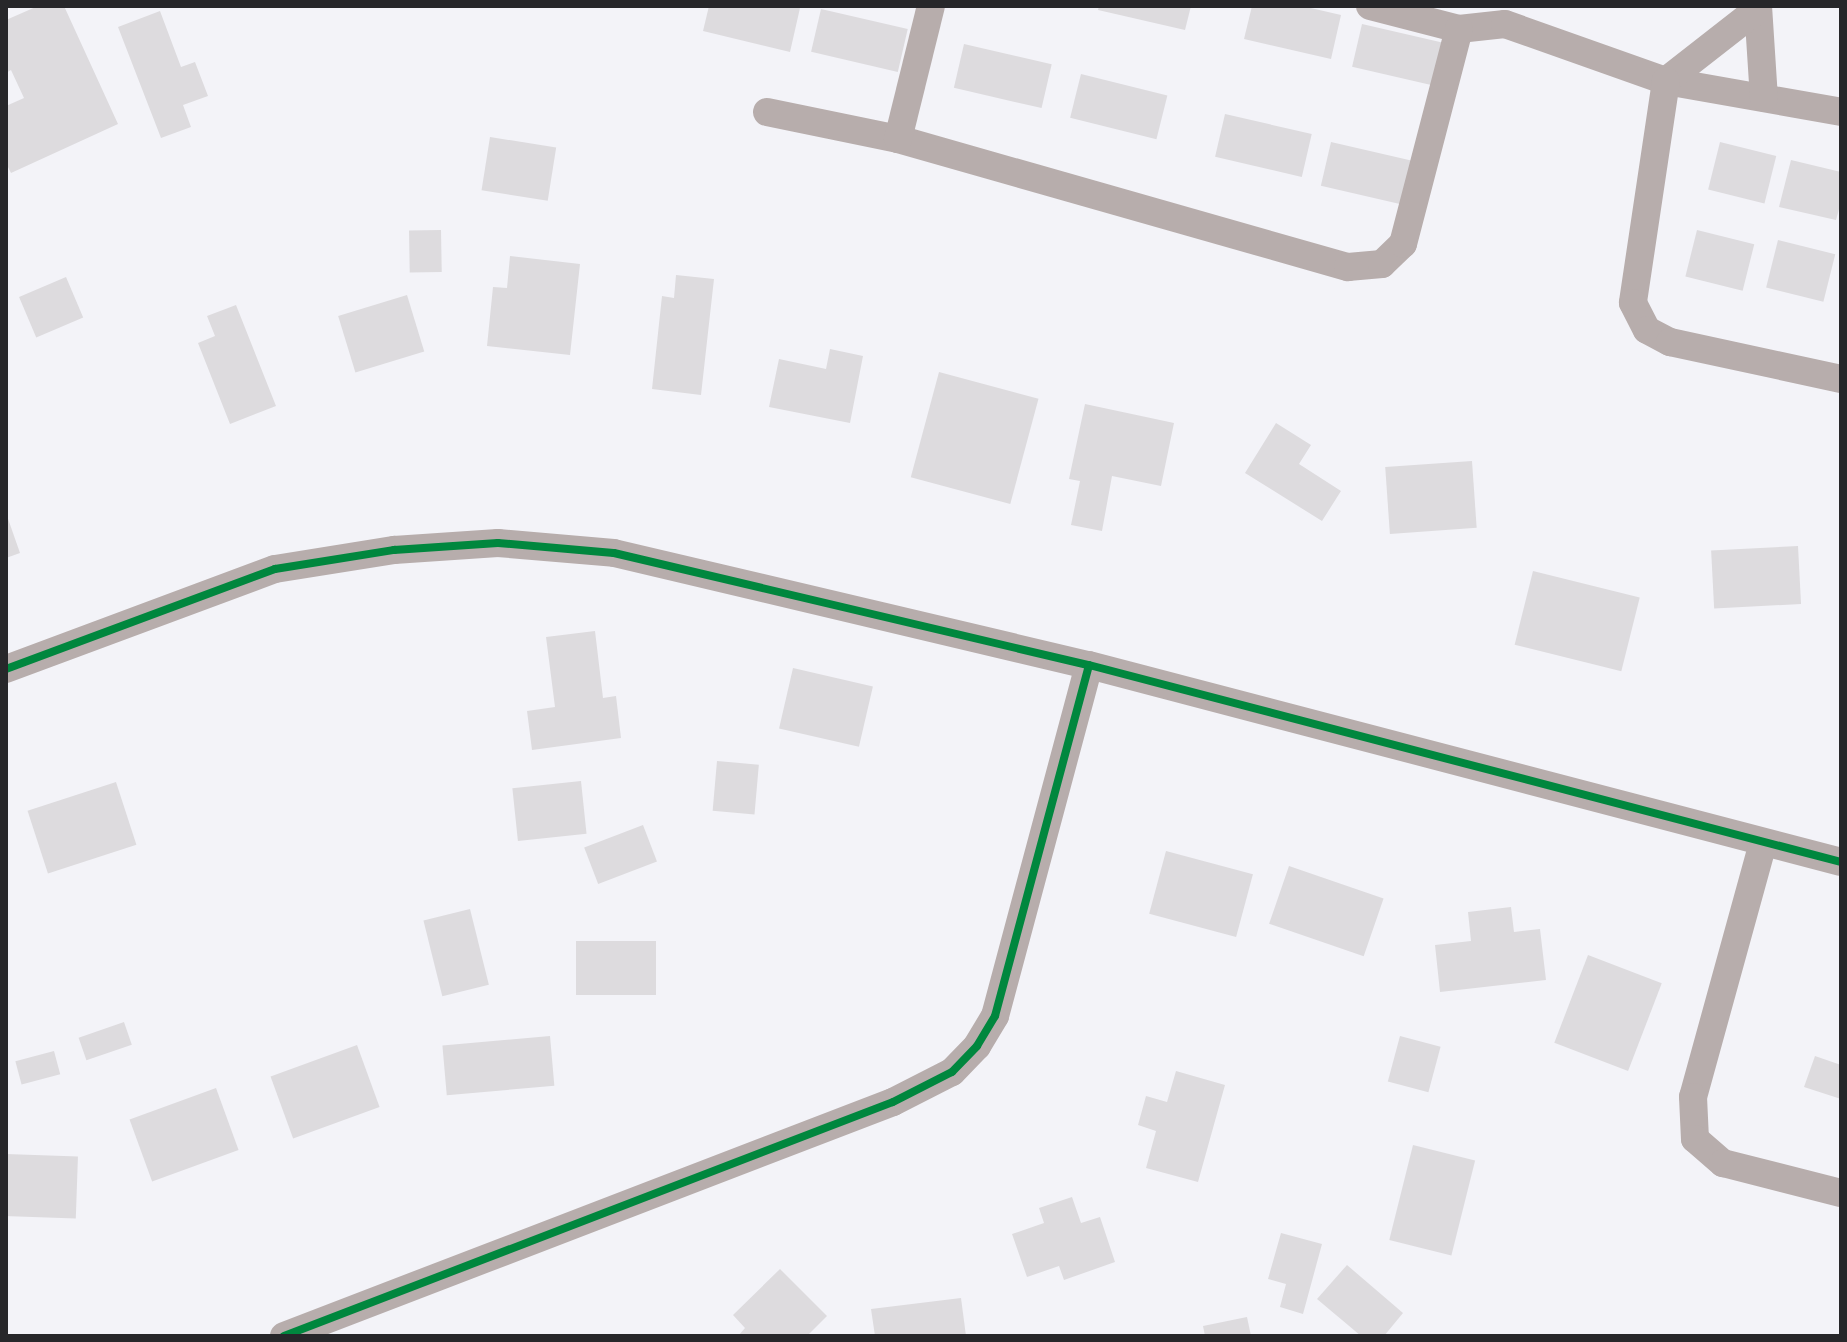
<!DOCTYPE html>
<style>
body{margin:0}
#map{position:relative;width:1847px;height:1342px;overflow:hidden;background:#f3f3f8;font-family:Poppins,sans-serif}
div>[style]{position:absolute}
.building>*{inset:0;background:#dddbde;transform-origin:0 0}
.street>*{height:28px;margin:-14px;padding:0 14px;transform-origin:14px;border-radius:14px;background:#b7adac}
.cycleway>*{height:8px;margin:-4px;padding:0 4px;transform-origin:4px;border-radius:4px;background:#00873e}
span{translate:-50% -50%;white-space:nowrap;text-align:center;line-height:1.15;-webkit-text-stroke:8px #fff;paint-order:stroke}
.frame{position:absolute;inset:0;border:8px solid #27272a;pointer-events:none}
</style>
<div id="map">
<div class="building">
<i style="clip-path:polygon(38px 6px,64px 6px,118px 124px,11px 173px,6px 163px,6px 106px,24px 98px,11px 70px,6px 73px,6px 20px)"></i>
<i style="clip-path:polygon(709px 6px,800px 8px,790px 52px,703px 31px)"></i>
<i style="clip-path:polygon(1099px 6px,1191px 6px,1185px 30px,1098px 10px)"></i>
<i style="clip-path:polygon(1252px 6px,1302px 6px,1341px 15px,1331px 59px,1244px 39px)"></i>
<i style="left:821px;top:9px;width:89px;height:44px;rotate:13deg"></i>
<i style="clip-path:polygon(160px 11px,181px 67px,195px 62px,208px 96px,183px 105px,191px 127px,161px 138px,118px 27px)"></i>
<i style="left:1362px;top:24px;width:90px;height:44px;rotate:13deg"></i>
<i style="left:964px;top:44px;width:90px;height:45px;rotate:13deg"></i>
<i style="left:1081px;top:74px;width:89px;height:45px;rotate:14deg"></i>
<i style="left:1225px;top:114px;width:89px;height:44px;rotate:13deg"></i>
<i style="left:490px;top:137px;width:67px;height:54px;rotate:9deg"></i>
<i style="left:1331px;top:142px;width:90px;height:45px;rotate:13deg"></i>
<i style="left:1720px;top:142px;width:58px;height:49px;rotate:14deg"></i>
<i style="clip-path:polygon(1791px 160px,1841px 172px,1841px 202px,1836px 220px,1779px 207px)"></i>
<i style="left:441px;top:230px;width:42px;height:32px;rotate:89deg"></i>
<i style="left:1697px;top:230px;width:59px;height:48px;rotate:14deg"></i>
<i style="left:1778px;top:240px;width:59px;height:49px;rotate:14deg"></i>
<i style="clip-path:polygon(510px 256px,580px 264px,570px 355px,487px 346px,493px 287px,507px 288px)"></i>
<i style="clip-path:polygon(676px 275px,714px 279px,701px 395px,652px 389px,662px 296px,674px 298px)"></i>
<i style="left:66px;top:277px;width:44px;height:51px;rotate:67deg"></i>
<i style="left:407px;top:295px;width:59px;height:72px;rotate:73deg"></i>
<i style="clip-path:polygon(236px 305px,276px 406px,230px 424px,198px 343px,215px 336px,207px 316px)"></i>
<i style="clip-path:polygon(830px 349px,863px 356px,850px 423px,769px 407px,779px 359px,826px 369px)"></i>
<i style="left:939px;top:372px;width:103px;height:109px;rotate:15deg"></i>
<i style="clip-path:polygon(1085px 404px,1174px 423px,1161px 486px,1112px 476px,1102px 531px,1071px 525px,1080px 481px,1069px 479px)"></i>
<i style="clip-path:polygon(1276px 423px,1311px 445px,1299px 464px,1341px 491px,1322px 521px,1245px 473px)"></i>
<i style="left:1472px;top:461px;width:67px;height:87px;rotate:86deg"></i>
<i style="clip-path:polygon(6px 513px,20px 553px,6px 558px)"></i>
<i style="left:1798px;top:546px;width:58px;height:87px;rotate:87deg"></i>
<i style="left:1533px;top:571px;width:110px;height:76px;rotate:14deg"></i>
<i style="clip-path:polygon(595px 631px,603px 698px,616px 696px,621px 738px,532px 750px,527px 711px,555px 707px,546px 637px)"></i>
<i style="left:793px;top:668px;width:82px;height:62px;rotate:13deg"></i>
<i style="left:717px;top:761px;width:42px;height:50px;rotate:5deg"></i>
<i style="left:581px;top:781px;width:53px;height:69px;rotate:84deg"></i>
<i style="left:116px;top:782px;width:66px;height:93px;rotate:72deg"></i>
<i style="left:643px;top:825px;width:39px;height:63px;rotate:69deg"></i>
<i style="left:1166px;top:851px;width:90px;height:65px;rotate:15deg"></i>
<i style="left:1289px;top:866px;width:100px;height:61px;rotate:19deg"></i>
<i style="clip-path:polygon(1511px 907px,1514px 932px,1540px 929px,1546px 980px,1440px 992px,1435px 945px,1471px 941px,1468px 912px)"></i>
<i style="left:470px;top:909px;width:78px;height:48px;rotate:76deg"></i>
<i style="left:576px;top:941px;width:80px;height:54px"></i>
<i style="left:1588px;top:955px;width:79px;height:94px;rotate:21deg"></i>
<i style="left:124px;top:1022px;width:24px;height:48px;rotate:71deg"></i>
<i style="left:550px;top:1036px;width:50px;height:108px;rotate:85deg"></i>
<i style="left:1400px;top:1036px;width:42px;height:47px;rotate:15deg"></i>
<i style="left:357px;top:1045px;width:66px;height:92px;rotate:70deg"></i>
<i style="left:54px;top:1051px;width:24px;height:40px;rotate:75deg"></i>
<i style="clip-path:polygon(1815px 1056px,1841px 1065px,1841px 1099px,1804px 1087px)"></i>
<i style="clip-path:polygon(1176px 1071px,1225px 1085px,1198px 1182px,1146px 1168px,1156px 1131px,1138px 1125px,1146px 1096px,1167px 1102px)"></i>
<i style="left:216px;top:1088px;width:66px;height:92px;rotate:70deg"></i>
<i style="left:1413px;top:1145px;width:64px;height:98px;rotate:14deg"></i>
<i style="left:6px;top:1154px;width:72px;height:62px;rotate:2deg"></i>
<i style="clip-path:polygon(1072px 1197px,1081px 1223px,1100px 1217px,1115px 1262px,1064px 1280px,1059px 1266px,1027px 1277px,1012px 1234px,1044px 1223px,1039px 1208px)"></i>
<i style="clip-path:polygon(1281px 1233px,1322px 1244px,1303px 1314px,1280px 1307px,1286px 1284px,1268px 1279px)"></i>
<i style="clip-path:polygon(1347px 1265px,1403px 1313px,1384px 1336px,1361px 1336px,1317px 1299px)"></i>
<i style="clip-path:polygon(780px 1269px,827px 1316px,807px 1336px,738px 1336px,745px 1328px,733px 1315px)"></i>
<i style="clip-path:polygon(961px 1298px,966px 1336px,875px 1336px,871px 1309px)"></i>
<i style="clip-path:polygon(1247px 1317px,1251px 1336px,1205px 1336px,1203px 1326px)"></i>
</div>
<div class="street">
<i style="left:1370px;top:6px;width:92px;rotate:14.5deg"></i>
<i style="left:1459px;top:29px;width:46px;rotate:-6.2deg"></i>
<i style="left:1505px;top:24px;width:171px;rotate:19.5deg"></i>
<i style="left:1666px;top:81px;width:178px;rotate:10deg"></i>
<i style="left:1758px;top:6px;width:92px;rotate:86.3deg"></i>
<i style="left:1758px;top:9px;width:117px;rotate:142deg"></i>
<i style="left:1666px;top:81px;width:224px;rotate:98.5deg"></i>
<i style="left:1633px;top:303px;width:30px;rotate:63deg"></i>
<i style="left:1647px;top:330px;width:26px;rotate:28deg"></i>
<i style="left:1670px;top:342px;width:175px;rotate:12.2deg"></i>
<i style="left:767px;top:112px;width:134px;rotate:11.6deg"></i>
<i style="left:898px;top:139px;width:468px;rotate:15.9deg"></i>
<i style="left:1348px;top:267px;width:34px;rotate:-5deg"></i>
<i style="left:1382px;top:264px;width:29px;rotate:-44deg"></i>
<i style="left:1403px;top:244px;width:222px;rotate:-75.4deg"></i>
<i style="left:898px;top:139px;width:137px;rotate:-76.1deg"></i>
<i style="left:6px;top:669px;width:287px;rotate:-20.4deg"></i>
<i style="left:275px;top:569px;width:121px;rotate:-9.1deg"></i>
<i style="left:394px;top:550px;width:104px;rotate:-3.9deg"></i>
<i style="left:498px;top:543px;width:116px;rotate:4.9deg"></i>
<i style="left:614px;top:553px;width:488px;rotate:13.3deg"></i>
<i style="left:1089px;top:665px;width:777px;rotate:14.68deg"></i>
<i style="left:1763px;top:843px;width:263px;rotate:105.4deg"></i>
<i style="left:1693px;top:1097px;width:42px;rotate:87.3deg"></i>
<i style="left:1695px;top:1139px;width:37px;rotate:41deg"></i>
<i style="left:1723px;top:1163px;width:122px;rotate:14.3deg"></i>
<i style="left:284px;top:1336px;width:652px;rotate:-21.02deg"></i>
<i style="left:893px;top:1102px;width:66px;rotate:-27deg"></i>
<i style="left:952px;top:1072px;width:36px;rotate:-46deg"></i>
<i style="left:977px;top:1046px;width:35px;rotate:-59deg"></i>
<i style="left:995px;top:1016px;width:363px;rotate:-75deg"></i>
</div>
<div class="cycleway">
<i style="left:6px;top:669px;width:287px;rotate:-20.4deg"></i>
<i style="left:275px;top:569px;width:121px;rotate:-9.1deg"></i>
<i style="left:394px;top:550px;width:104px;rotate:-3.9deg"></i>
<i style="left:498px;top:543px;width:116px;rotate:4.9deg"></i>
<i style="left:614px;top:553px;width:488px;rotate:13.3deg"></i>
<i style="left:1089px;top:665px;width:777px;rotate:14.68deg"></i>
<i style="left:284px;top:1336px;width:652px;rotate:-21.02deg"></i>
<i style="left:893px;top:1102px;width:66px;rotate:-27deg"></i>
<i style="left:952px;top:1072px;width:36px;rotate:-46deg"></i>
<i style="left:977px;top:1046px;width:35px;rotate:-59deg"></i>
<i style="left:995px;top:1016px;width:363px;rotate:-75deg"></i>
</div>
<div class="frame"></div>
</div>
